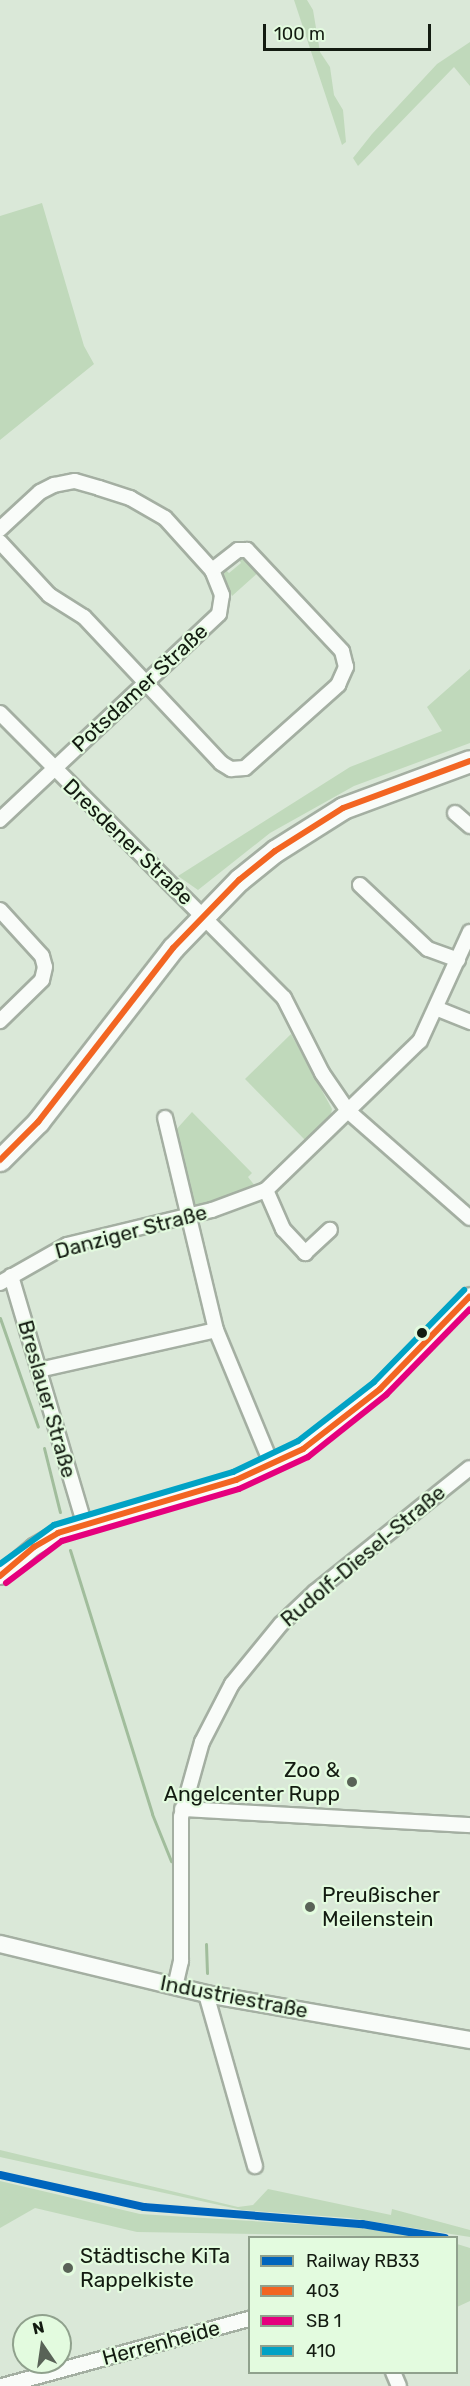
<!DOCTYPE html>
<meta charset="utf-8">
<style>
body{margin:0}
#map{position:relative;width:470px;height:2386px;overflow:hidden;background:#dae8d8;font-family:Rubik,sans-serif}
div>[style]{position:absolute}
.green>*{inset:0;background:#c0d9bb}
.stream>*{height:3px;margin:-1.5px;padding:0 1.5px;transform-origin:1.5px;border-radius:1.5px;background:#a1bd9c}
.roads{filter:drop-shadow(2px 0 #a4afa2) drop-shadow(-2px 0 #a4afa2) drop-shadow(0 2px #a4afa2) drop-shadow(0 -2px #a4afa2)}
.minor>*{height:14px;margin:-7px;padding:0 7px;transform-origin:7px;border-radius:7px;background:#f9fcf9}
.tertiary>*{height:16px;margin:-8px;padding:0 8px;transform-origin:8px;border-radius:8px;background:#f9fcf9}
.primary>*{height:21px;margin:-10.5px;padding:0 10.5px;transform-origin:10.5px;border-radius:10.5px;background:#f9fcf9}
.bus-1>*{height:6px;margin:-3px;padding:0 3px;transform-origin:3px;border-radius:3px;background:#f26522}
.bus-2>*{height:6px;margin:-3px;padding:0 3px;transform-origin:3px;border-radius:3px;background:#e5007d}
.bus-3>*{height:6px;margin:-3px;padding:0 3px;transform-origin:3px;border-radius:3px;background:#01a2c5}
.rail-1>*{height:8px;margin:-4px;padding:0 4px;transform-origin:4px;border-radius:4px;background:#0065bd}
.dots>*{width:16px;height:16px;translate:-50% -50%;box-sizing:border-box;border:3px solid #e3fbdf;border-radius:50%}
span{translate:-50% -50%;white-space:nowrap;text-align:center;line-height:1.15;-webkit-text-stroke:4.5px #e3fbdf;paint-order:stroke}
.street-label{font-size:21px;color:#131b11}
.poi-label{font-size:21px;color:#131b11}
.right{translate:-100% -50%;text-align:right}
.left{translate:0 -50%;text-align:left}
.legend{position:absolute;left:248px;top:2236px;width:210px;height:138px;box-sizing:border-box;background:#e3fbdf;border:2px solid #90a18d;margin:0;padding:8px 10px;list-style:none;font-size:18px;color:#131b11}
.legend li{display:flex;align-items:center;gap:12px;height:30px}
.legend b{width:30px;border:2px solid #90a18d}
.north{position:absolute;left:12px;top:2314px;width:60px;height:60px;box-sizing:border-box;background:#e3fbdf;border:2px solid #90a18d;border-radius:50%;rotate:347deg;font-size:16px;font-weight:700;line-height:24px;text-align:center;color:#131b11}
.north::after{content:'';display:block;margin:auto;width:21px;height:27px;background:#596357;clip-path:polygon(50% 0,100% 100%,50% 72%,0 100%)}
.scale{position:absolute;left:263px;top:24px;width:168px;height:27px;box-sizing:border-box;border:3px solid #131b11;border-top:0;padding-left:8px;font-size:18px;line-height:21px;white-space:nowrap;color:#131b11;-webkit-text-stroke:4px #e3fbdf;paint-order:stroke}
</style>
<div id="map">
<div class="green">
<i style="clip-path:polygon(294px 0,307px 0,313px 10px,320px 52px,330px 67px,334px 95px,343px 110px,346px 142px,342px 145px)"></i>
<i style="clip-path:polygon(470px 42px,470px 86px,454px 67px,358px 166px,353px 158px,372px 134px,437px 64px)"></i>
<i style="clip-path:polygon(42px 203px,84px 346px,94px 364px,0 440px,0 216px)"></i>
<i style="clip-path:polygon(242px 554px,260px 571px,232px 596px,221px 570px,223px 567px,229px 573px,241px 563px,236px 556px)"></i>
<i style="clip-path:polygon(470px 669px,470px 743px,354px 786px,270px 833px,198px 890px,178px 876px,350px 767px,442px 731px,427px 707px)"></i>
<i style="clip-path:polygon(291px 1034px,332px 1109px,330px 1119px,307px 1142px,245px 1079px)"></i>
<i style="clip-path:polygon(192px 1112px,252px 1173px,248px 1177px,255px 1186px,199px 1206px,192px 1202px,174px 1132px)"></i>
<i style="clip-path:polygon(0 2150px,238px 2207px,253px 2205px,268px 2189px,391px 2215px,392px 2209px,470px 2230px,470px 2237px,350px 2218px,242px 2210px,0 2157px)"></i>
<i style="clip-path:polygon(0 2181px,140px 2214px,361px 2228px,422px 2237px,137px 2232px,35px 2208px,0 2228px)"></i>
<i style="clip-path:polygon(457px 2244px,470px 2248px,470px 2301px,457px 2307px)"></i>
</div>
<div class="stream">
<i style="left:0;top:1318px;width:115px;rotate:70.8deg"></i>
<i style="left:44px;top:1448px;width:66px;rotate:76deg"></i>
<i style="left:70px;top:1550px;width:276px;rotate:72.7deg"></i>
<i style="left:152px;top:1814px;width:51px;rotate:68deg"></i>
<i style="left:206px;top:1944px;width:29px;rotate:88deg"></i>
</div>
<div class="roads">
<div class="minor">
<i style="left:0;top:529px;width:54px;rotate:-42.8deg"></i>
<i style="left:40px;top:492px;width:16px;rotate:-27deg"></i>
<i style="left:54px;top:485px;width:21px;rotate:-11deg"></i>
<i style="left:75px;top:481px;width:25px;rotate:16deg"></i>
<i style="left:99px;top:488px;width:33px;rotate:18deg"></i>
<i style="left:130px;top:498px;width:40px;rotate:29.7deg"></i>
<i style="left:165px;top:518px;width:70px;rotate:47.9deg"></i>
<i style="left:212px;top:570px;width:27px;rotate:68deg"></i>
<i style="left:222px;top:595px;width:19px;rotate:99deg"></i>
<i style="left:219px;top:614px;width:301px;rotate:136.8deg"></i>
<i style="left:0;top:542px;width:72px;rotate:47.2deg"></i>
<i style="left:49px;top:595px;width:41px;rotate:32.2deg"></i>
<i style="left:84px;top:617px;width:200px;rotate:46.8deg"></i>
<i style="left:221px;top:763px;width:12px;rotate:31deg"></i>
<i style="left:231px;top:769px;width:14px;rotate:-4deg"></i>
<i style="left:245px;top:768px;width:125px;rotate:-41.7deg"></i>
<i style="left:338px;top:685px;width:20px;rotate:-66deg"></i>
<i style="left:346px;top:667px;width:16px;rotate:-104deg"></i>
<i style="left:342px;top:651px;width:139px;rotate:-133.2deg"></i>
<i style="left:247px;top:550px;width:9px;rotate:180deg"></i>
<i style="left:238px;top:550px;width:33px;rotate:142deg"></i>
<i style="left:0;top:713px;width:402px;rotate:45.1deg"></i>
<i style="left:284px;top:998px;width:84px;rotate:63.1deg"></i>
<i style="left:322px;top:1073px;width:46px;rotate:55.6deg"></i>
<i style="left:348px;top:1111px;width:162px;rotate:41.3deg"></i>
<i style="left:455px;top:813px;width:20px;rotate:41deg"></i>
<i style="left:360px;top:885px;width:93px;rotate:43.3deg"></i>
<i style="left:428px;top:949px;width:32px;rotate:20deg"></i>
<i style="left:0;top:910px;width:62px;rotate:47.6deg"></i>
<i style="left:42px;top:956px;width:11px;rotate:75deg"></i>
<i style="left:45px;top:967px;width:13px;rotate:103deg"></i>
<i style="left:42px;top:980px;width:59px;rotate:135.7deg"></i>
<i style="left:438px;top:1009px;width:35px;rotate:22deg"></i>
<i style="left:266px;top:1190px;width:43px;rotate:66.4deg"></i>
<i style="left:283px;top:1229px;width:33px;rotate:47deg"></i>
<i style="left:305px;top:1253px;width:34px;rotate:-43deg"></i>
<i style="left:11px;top:1276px;width:257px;rotate:73.5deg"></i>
<i style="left:0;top:1283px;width:77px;rotate:-29.6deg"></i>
<i style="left:67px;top:1245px;width:149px;rotate:-13.6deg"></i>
<i style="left:212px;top:1210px;width:58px;rotate:-20.3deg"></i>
<i style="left:266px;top:1190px;width:214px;rotate:-44.1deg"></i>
<i style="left:420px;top:1041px;width:120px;rotate:-65.4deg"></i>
<i style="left:216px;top:1330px;width:146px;rotate:67.5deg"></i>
<i style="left:39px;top:1370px;width:181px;rotate:-12.7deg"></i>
<i style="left:216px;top:1330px;width:218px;rotate:-103.5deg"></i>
<i style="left:182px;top:1809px;width:288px;rotate:3.2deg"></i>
<i style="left:175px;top:1987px;width:27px;rotate:-77deg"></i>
<i style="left:181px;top:1961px;width:144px;rotate:-90deg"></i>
<i style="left:181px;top:1817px;width:78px;rotate:-74.4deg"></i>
<i style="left:202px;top:1742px;width:65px;rotate:-62.7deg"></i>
<i style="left:232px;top:1684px;width:77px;rotate:-50.8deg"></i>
<i style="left:281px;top:1624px;width:47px;rotate:-43.3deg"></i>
<i style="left:315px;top:1592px;width:198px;rotate:-38.7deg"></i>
<i style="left:206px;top:1994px;width:179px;rotate:74.1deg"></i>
<i style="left:393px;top:2372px;width:15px;rotate:67deg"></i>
<i style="left:2px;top:2386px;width:256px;rotate:-15.2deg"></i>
</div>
<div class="tertiary">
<i style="left:0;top:1576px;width:45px;rotate:-40.5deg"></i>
<i style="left:34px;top:1547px;width:28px;rotate:-30deg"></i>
<i style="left:58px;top:1533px;width:186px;rotate:-16.6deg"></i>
<i style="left:236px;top:1480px;width:74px;rotate:-24.8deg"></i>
<i style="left:303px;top:1449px;width:98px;rotate:-37.9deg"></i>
<i style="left:380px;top:1389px;width:129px;rotate:-45.9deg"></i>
<i style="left:0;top:1944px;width:212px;rotate:13.6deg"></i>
<i style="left:206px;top:1994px;width:268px;rotate:9.9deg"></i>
</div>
<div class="primary">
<i style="left:0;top:1160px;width:54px;rotate:-45deg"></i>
<i style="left:38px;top:1122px;width:220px;rotate:-52.2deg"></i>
<i style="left:173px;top:948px;width:95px;rotate:-45.9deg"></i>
<i style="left:239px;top:880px;width:46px;rotate:-38.9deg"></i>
<i style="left:275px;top:851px;width:80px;rotate:-32.3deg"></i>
<i style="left:343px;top:808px;width:135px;rotate:-20.3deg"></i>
</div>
</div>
<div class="bus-1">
<i style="left:0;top:1160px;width:54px;rotate:-45deg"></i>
<i style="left:38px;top:1122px;width:220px;rotate:-52.2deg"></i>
<i style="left:173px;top:948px;width:95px;rotate:-45.9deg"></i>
<i style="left:239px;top:880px;width:46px;rotate:-38.9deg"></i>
<i style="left:275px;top:851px;width:80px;rotate:-32.3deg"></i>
<i style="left:343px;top:808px;width:135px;rotate:-20.3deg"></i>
<i style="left:0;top:1576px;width:45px;rotate:-40.5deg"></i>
<i style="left:34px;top:1547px;width:28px;rotate:-30deg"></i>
<i style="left:58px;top:1533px;width:186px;rotate:-16.6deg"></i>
<i style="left:236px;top:1480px;width:74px;rotate:-24.8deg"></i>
<i style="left:303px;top:1449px;width:98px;rotate:-37.9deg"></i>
<i style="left:380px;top:1389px;width:129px;rotate:-45.9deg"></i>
</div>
<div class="bus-2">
<i style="left:6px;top:1583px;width:70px;rotate:-36.9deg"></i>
<i style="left:62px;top:1541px;width:184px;rotate:-16.4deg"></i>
<i style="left:239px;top:1489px;width:76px;rotate:-24.9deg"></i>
<i style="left:308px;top:1457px;width:100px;rotate:-38.5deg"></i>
<i style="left:386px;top:1395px;width:120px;rotate:-45.7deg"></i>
</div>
<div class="bus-3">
<i style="left:0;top:1564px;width:67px;rotate:-35.8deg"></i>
<i style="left:54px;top:1525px;width:187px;rotate:-16.5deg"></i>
<i style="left:233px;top:1472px;width:72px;rotate:-25.5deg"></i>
<i style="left:298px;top:1441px;width:96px;rotate:-37.8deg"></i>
<i style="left:374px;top:1382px;width:129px;rotate:-45.6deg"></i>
</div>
<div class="rail-1">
<i style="left:0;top:2175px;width:148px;rotate:12.5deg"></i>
<i style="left:144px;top:2207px;width:219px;rotate:4.5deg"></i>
<i style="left:362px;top:2224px;width:84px;rotate:9.6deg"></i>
</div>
<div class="dots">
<i style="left:422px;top:1333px;background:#131b11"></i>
<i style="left:352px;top:1782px;background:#596357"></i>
<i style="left:310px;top:1907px;background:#596357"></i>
<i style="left:68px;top:2268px;background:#596357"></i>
</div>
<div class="street-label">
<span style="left:140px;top:688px;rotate:-43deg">Potsdamer Straße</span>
<span style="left:128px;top:842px;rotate:44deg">Dresdener Straße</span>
<span style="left:131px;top:1232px;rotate:-15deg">Danziger Straße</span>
<span style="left:47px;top:1399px;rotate:74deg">Breslauer Straße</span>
<span style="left:363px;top:1556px;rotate:-40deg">Rudolf-Diesel-Straße</span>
<span style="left:234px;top:1997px;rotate:11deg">Industriestraße</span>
<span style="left:161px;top:2343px;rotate:-15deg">Herrenheide</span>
</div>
<div class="poi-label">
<span class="right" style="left:340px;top:1782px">Zoo &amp;<br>Angelcenter Rupp</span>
<span class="left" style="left:322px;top:1907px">Preußischer<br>Meilenstein</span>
<span class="left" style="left:80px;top:2268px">Städtische KiTa<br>Rappelkiste</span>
</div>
<ul class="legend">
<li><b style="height:8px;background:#0065bd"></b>Railway RB33</li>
<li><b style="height:8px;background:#f26522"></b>403</li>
<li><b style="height:8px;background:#e5007d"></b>SB 1</li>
<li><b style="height:8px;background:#01a2c5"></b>410</li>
</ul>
<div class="north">N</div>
<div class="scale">100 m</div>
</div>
